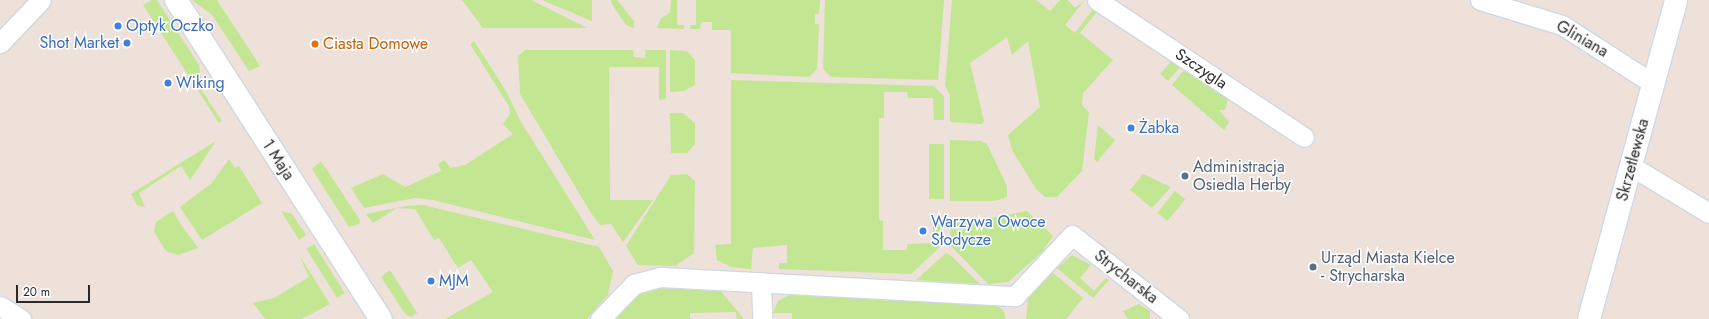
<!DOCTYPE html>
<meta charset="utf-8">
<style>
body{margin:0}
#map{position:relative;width:1709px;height:319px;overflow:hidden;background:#ede1da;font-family:Jost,sans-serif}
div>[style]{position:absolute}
.green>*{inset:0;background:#c3e693;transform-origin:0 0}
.roads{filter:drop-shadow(1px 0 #d0d8e3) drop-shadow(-1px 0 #d0d8e3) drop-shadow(0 1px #d0d8e3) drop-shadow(0 -1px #d0d8e3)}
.street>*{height:19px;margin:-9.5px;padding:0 9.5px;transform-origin:9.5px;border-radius:9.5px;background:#fff}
.secondary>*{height:22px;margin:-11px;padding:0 11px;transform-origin:11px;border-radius:11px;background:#fff}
.dots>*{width:11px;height:11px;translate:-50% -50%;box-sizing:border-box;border:2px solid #fff;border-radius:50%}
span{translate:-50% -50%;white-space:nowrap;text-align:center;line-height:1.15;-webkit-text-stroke:3px #fff;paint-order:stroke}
.shop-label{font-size:16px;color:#366cbe}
.left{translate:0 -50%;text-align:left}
.right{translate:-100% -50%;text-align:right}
.street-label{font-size:16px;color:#292929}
.food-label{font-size:16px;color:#c56008}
.service-label{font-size:16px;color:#4e5e75}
.scale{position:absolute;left:16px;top:285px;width:74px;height:18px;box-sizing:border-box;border:2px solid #292929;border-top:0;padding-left:5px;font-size:12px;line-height:14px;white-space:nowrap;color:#292929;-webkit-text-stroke:3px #fff;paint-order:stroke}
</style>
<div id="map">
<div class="green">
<i style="clip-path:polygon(152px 0,157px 0,199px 65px,202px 91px,222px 121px,219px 123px,143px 5px)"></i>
<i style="clip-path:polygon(192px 0,217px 0,260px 66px,249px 71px,212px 15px)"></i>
<i style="clip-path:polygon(462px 0,531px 0,587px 28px,483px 28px)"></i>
<i style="clip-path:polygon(542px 0,592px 0,592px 21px)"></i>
<i style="clip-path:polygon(617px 0,634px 21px,634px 28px,626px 25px,612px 4px,611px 0)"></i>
<i style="clip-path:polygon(671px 0,677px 0,677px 25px,684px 25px,684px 29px,657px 28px,661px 18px,670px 13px)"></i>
<i style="clip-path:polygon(696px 0,820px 0,819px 14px,815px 14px,815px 24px,819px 24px,817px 69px,809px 77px,731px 73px,731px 30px,712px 30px,712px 22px,701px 22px,700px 29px,690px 29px,690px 25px,696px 25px)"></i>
<i style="clip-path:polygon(825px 0,944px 0,938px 80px,831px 77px,823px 69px)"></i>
<i style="clip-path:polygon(952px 0,1036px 0,1050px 11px,1060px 0,1068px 0,1075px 8px,1085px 0,1065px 25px,1075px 33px,1096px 5px,1100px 8px,1080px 33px,1113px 60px,1083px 93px,1082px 105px,1089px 112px,1082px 171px,1057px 197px,1045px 197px,1036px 189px,1012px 150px,1008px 135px,1040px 107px,1028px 41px,1012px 55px,1007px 37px,970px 63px,984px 121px,982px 124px,950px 122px,950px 95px,945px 86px)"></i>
<i style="clip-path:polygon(474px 41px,506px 91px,521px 122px,595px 240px,433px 200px,415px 198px,364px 208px,351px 188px,383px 174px,405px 187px,441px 171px,438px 164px,444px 160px,451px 168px,465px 165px,513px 134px,503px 124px,510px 114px,509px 106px,470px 44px)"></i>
<i style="clip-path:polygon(525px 50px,633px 50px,634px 57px,646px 58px,645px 50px,666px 50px,666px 99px,659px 100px,659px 67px,609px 67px,610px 200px,653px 200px,623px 242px,611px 224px,600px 225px,591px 213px,520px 94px,518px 56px)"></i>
<i style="clip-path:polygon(670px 50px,687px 51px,695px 60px,695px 85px,684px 91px,670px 92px)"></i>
<i style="clip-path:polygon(1174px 58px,1229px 94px,1225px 110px,1219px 110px,1229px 122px,1224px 130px,1172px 85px,1185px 69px,1182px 65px,1168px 81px,1160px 74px)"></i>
<i style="clip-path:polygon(731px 80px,933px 86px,944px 96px,944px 120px,934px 120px,933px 98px,908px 98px,907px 92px,884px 92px,884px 118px,879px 118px,879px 220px,883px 221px,883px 250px,907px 250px,907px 244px,933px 243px,933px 223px,944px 223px,943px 244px,911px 274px,779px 269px,779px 263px,787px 263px,787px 245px,753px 248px,751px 269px,731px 267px,717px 260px,715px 245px,731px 244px)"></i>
<i style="clip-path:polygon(670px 113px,683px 113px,695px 123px,695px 144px,687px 153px,671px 153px)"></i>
<i style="clip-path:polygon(1098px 125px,1115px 140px,1097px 162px,1094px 159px)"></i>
<i style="clip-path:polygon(950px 140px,981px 141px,987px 144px,1007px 186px,1007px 197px,995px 201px,950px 201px)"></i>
<i style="clip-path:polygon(216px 141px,190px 180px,181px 166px,139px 193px,145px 207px,137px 205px,131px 194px)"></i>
<i style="left:929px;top:144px;width:15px;height:55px"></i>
<i style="clip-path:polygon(229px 159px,235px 168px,239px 166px,262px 203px,202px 240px,180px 207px,212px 183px)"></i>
<i style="clip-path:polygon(321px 161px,360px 220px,359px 224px,349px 227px,312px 169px)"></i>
<i style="clip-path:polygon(687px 174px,695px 181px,694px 253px,675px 266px,638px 265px,626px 246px,671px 175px)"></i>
<i style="clip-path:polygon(1143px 174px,1171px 187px,1152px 208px,1130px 190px)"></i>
<i style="left:1175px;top:191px;width:13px;height:28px;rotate:39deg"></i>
<i style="clip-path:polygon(423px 205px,599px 247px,613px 271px,608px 295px,587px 319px,445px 319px,493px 292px,471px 260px,458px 268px,439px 238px,434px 240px,415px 209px,397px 208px,373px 223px,366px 214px,407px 206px)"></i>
<i style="clip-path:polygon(173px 211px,180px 223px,198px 248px,178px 255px,166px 251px,154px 232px,156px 222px)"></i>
<i style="clip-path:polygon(281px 211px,292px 214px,306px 235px,299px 240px)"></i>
<i style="clip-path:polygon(1027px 211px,1053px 236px,1042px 252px,1008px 282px,988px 284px,951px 246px,950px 219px,987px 219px)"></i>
<i style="left:314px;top:244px;width:58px;height:9px;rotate:58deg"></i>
<i style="clip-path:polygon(946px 253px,950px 255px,980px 284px,916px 280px)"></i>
<i style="clip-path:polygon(299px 255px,330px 304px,301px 319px,265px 319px,253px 303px,274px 298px,309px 277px)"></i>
<i style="clip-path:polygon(1072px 255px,1091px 265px,1080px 278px,1094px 291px,1106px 278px,1109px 280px,1093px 298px,1057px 268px)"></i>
<i style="clip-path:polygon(390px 270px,417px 313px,411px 317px,405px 314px,381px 277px)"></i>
<i style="clip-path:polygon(1052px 272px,1083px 298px,1066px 319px,1026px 319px,1028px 298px)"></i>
<i style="clip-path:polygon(664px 287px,719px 289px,744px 319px,737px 319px,736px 312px,690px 313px,690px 319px,609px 319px,639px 294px)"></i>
<i style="clip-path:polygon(789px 295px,992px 303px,1003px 310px,1006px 319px,792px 319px,792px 313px,773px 313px,778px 301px)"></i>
<i style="clip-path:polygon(1139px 304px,1150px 311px,1150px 319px,1128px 319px,1123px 311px)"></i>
</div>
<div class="roads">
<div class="street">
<i style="left:1097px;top:0;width:248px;rotate:33.5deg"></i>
<i style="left:1480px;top:0;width:86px;rotate:17deg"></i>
<i style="left:1562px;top:25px;width:109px;rotate:32.7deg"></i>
<i style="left:0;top:43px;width:59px;rotate:-46.4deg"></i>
<i style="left:1631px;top:166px;width:91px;rotate:31.1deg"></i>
<i style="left:761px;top:282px;width:37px;rotate:88deg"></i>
<i style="left:0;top:306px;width:25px;rotate:32deg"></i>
<i style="left:600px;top:319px;width:49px;rotate:-45.8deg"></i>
<i style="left:634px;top:284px;width:28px;rotate:-15deg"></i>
<i style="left:661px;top:277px;width:355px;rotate:3.1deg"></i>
<i style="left:1015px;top:296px;width:83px;rotate:-46.9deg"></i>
<i style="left:1072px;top:235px;width:136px;rotate:38.1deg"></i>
</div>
<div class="secondary">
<i style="left:176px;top:0;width:379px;rotate:57.3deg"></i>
<i style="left:1589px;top:319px;width:331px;rotate:-74.7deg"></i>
</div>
</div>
<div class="dots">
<i style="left:118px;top:26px;background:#3f7fe0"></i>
<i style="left:127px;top:43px;background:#3f7fe0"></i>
<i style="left:315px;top:44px;background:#e8710a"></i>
<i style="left:168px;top:83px;background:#3f7fe0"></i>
<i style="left:1131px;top:128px;background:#3f7fe0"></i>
<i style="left:1185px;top:176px;background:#5c6f8a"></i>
<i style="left:923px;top:231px;background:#3f7fe0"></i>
<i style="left:1313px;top:267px;background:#5c6f8a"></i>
<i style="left:431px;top:281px;background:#3f7fe0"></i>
</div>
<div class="shop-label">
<span class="left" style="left:126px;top:26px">Optyk Oczko</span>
<span class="right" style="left:119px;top:43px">Shot Market</span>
<span class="left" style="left:176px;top:83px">Wiking</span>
<span class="left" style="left:1139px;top:128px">Żabka</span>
<span class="left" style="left:931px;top:231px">Warzywa Owoce<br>Słodycze</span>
<span class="left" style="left:439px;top:281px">MJM</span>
</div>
<div class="street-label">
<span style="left:1582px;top:39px;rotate:30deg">Gliniana</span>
<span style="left:1201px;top:69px;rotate:34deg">Szczygla</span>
<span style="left:278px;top:160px;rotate:57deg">1 Maja</span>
<span style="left:1633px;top:160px;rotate:-75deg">Skrzetlewska</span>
<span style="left:1126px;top:277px;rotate:38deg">Strycharska</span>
</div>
<div class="food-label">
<span class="left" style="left:323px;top:44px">Ciasta Domowe</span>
</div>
<div class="service-label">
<span class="left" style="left:1193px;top:176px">Administracja<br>Osiedla Herby</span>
<span class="left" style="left:1321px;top:267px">Urząd Miasta Kielce<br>- Strycharska</span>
</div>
<div class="scale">20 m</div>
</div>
